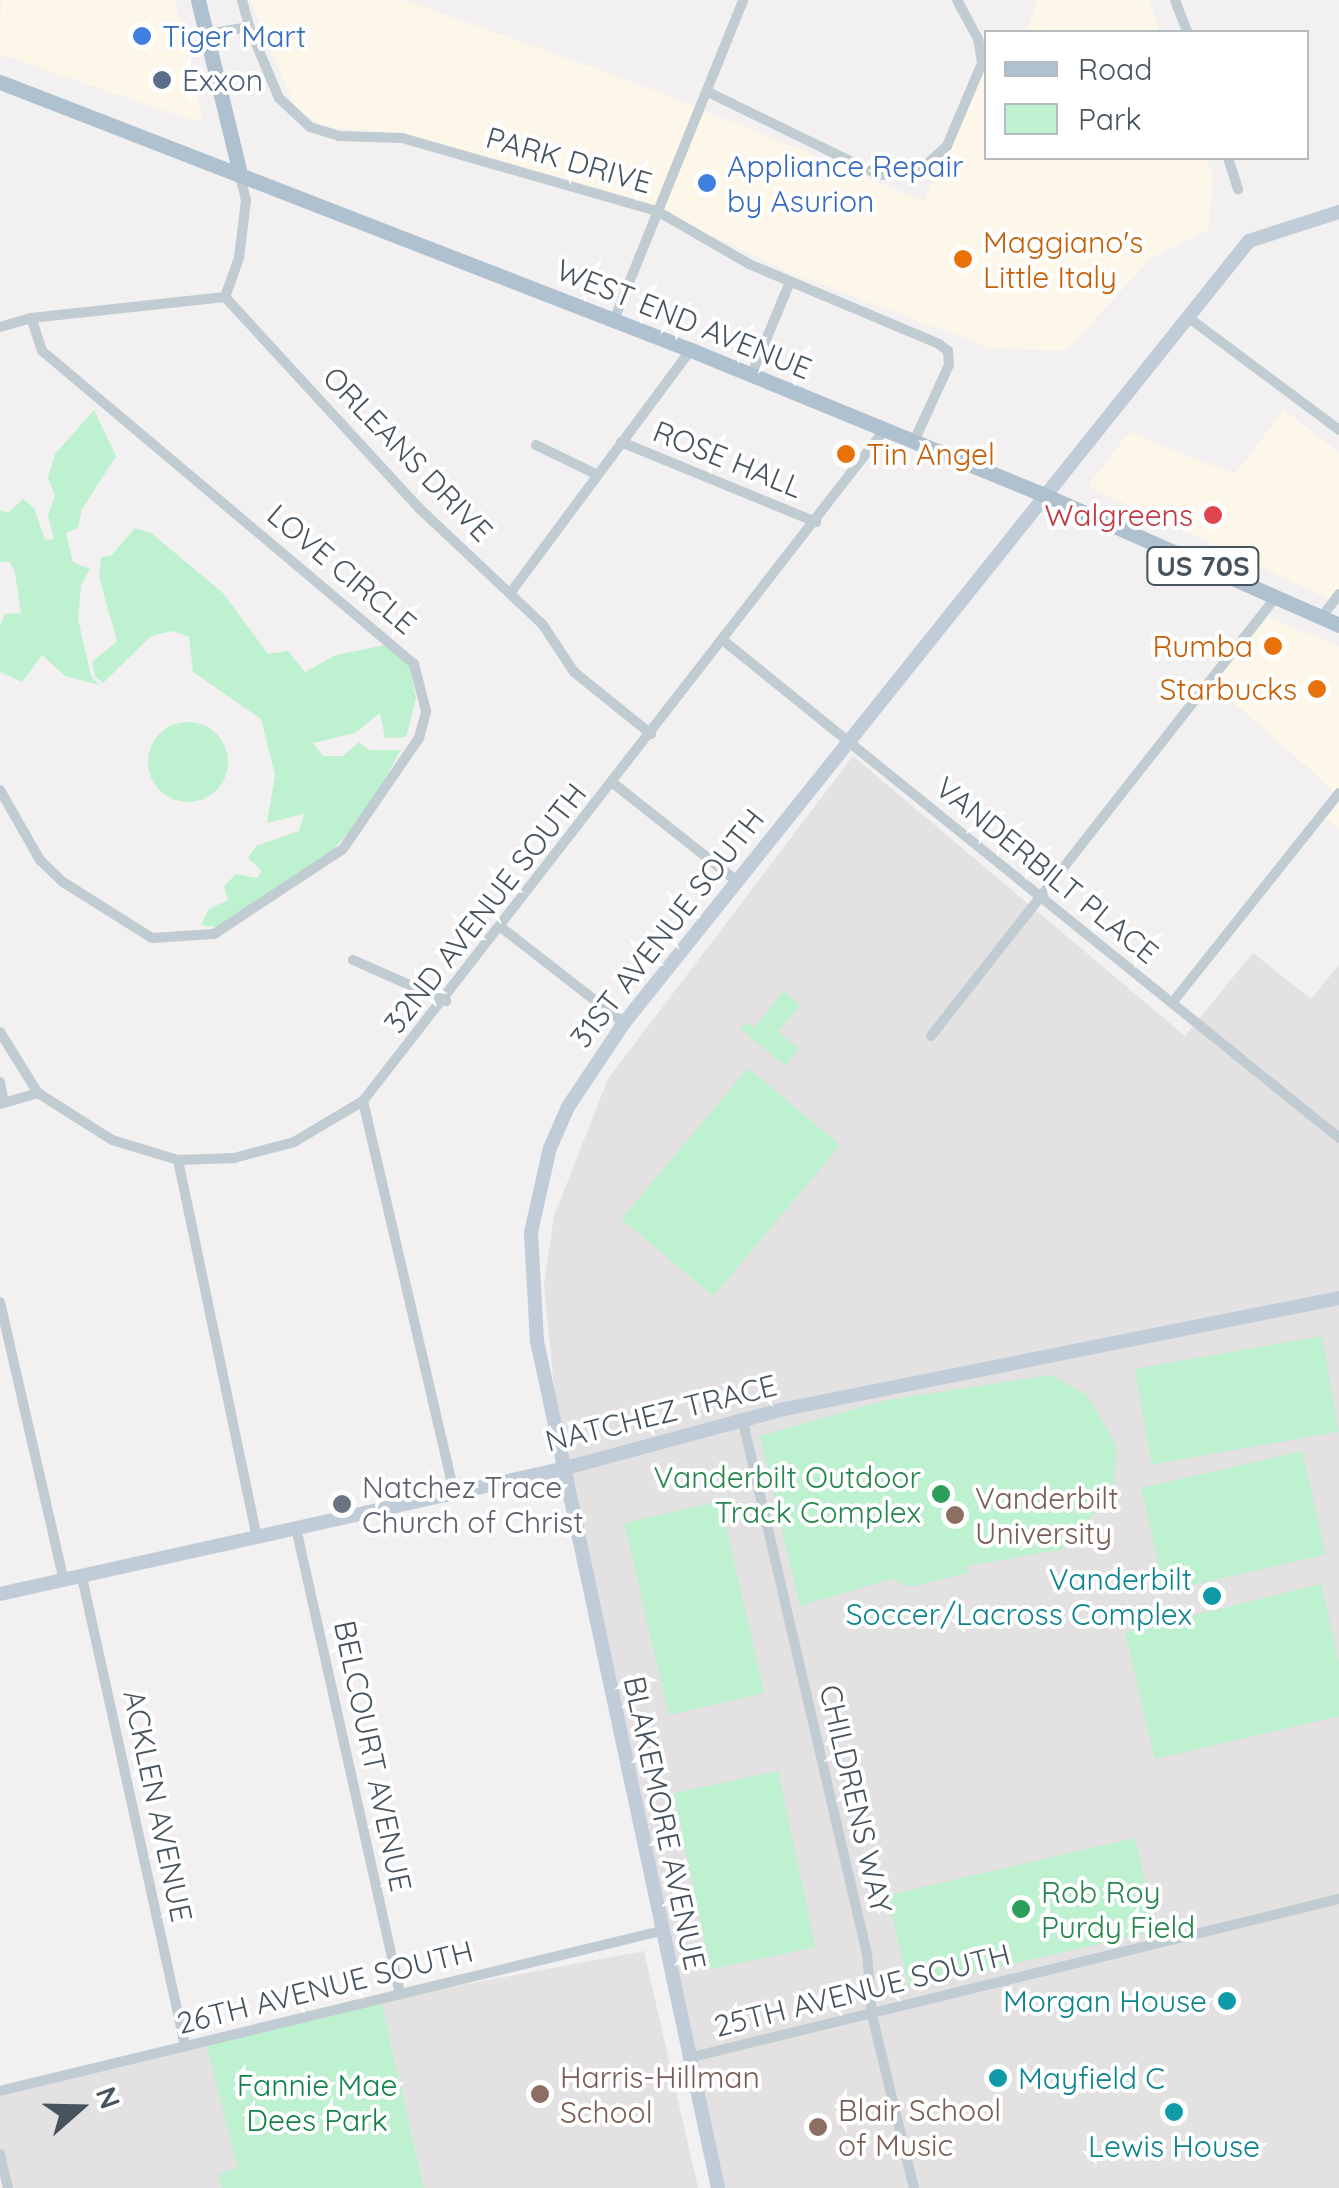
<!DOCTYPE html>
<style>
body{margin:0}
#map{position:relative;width:1339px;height:2188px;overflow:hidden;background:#f2f0f0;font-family:Quicksand,sans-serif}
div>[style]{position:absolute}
.commercial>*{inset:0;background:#fdf7e9}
.education>*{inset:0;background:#e3e1e2}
.green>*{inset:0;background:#bdf1d0;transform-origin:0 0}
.round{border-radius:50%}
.minor>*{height:10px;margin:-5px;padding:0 5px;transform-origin:5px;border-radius:5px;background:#c0cbd2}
.secondary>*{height:14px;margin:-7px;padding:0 7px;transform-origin:7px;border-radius:7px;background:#c0ccd7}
.primary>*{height:15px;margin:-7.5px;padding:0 7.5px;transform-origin:7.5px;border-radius:7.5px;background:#afc0cf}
.dots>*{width:28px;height:28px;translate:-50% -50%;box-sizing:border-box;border:5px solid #fff;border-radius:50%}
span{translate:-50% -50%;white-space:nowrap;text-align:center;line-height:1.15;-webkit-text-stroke:8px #fff;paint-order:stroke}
.shield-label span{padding:2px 8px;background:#fff;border:2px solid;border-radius:8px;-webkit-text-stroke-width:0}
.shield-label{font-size:28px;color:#47545e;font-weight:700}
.shop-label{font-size:30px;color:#366cbe}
.left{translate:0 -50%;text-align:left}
.service-label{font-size:30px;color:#4e5e75}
.street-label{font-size:30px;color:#47545e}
.food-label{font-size:30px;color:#c56008}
.right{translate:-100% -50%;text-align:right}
.health-label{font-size:30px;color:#be3a42}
.leisure-label{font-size:30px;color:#27864d}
.worship-label{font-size:30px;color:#5b616d}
.education-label{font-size:30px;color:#785e54}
.culture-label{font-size:30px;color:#0d838f}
.park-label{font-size:30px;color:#148349}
.legend{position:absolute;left:984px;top:30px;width:325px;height:130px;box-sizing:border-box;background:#fff;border:2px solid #b5bbbf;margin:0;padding:12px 18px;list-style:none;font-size:30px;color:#47545e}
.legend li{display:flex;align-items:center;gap:20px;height:50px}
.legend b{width:50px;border:2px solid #b5bbbf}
.north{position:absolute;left:30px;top:2058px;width:100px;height:100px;-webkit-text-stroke:8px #fff;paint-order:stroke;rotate:70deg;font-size:28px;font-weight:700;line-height:40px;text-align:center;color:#47545e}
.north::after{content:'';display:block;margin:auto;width:35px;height:45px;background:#47545e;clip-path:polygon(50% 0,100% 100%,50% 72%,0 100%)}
</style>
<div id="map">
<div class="commercial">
<i style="clip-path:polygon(175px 0,202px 116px,197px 122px,0 54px,1px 0)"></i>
<i style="clip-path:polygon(250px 0,405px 0,652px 89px,924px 201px,986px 60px,986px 158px,1206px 158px,1213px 175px,1209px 229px,1151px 258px,1066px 351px,991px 348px,798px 276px,629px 197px,405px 133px,323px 127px,295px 107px)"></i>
<i style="clip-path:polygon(1038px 0,1149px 0,1160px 32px,1025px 32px)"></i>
<i style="clip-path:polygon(1284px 410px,1339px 452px,1339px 604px,1088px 486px,1129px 432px,1235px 474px)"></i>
<i style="clip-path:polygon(1268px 617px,1339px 647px,1339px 829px,1326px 818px,1339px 800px,1324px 782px,1213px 684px)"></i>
</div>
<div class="education">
<i style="clip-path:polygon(853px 756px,1185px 1036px,1253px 953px,1311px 999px,1339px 965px,1339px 2188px,718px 2188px,562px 1469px,544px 1285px,554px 1216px,608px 1079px)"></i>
<i style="clip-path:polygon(644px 1951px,698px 2188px,424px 2188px,381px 2000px)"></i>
<i style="clip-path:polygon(240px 2034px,279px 2188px,8px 2188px,0 2153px,0 2091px)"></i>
</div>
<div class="green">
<i style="clip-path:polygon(94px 410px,116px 456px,82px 509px,78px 528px,66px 533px,73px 562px,90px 569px,81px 585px,78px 619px,91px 676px,99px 685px,65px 676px,42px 655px,22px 682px,0 672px,0 625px,5px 614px,21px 613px,15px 572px,10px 562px,0 562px,0 510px,8px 513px,23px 499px,34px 508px,45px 540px,54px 539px,48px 516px,55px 495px,48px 478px,55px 454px)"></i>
<i style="clip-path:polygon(135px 528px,151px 533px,223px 593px,268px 654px,288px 651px,305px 672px,336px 655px,385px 645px,410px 666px,416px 698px,406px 737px,385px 738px,380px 713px,355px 733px,313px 743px,323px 756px,343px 756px,359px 742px,369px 750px,401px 750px,368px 810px,326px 858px,215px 927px,201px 925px,209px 909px,228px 900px,224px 886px,236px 874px,258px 878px,261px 870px,248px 858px,256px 846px,299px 831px,304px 814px,267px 823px,275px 775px,261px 719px,193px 672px,189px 637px,173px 631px,151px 636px,103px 683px,95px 676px,92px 662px,117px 641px,99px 577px,101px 557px,111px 556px)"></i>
<i class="round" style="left:148px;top:722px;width:80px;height:80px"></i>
<i style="clip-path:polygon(784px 991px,800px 1005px,778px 1031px,799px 1049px,785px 1066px,741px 1029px,746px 1022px,754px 1028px)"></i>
<i style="left:748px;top:1068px;width:120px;height:197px;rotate:40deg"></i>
<i style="left:1322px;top:1336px;width:97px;height:190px;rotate:80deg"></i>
<i style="clip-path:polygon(1051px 1375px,1088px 1396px,1117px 1447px,1114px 1485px,1105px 1502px,1083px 1525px,1061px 1534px,1064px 1549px,967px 1566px,968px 1573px,910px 1587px,891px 1579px,800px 1606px,760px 1436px,887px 1400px)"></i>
<i style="left:1302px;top:1451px;width:106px;height:165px;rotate:77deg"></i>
<i style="left:720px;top:1501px;width:197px;height:98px;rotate:77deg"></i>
<i style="clip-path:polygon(1321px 1584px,1339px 1662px,1339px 1716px,1155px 1759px,1125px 1632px)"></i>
<i style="left:778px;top:1771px;width:180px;height:107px;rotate:78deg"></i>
<i style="left:1135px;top:1838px;width:95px;height:254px;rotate:77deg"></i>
<i style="clip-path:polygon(381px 2000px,424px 2188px,222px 2188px,218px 2174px,238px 2168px,206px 2042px)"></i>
</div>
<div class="minor">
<i style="left:242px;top:0;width:28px;rotate:75deg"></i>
<i style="left:1175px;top:0;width:34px;rotate:69deg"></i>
<i style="left:207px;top:34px;width:43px;rotate:-9.5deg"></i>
<i style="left:249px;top:27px;width:77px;rotate:67.1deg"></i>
<i style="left:279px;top:98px;width:42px;rotate:43.1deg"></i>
<i style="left:310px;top:127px;width:30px;rotate:17deg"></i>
<i style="left:339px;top:136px;width:63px;rotate:1.8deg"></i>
<i style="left:402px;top:138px;width:265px;rotate:16deg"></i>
<i style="left:657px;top:211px;width:106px;rotate:29.9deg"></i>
<i style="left:749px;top:264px;width:206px;rotate:22.8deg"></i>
<i style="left:939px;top:344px;width:11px;rotate:38deg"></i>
<i style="left:948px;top:351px;width:14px;rotate:86deg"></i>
<i style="left:949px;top:365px;width:84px;rotate:114.7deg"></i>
<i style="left:708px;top:92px;width:190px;rotate:25.9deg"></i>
<i style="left:879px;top:175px;width:39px;rotate:-4deg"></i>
<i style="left:918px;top:172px;width:39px;rotate:-42deg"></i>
<i style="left:947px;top:146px;width:90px;rotate:-67.1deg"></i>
<i style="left:982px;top:63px;width:24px;rotate:-99deg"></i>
<i style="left:978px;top:39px;width:44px;rotate:-118.3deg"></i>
<i style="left:1228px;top:158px;width:33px;rotate:72deg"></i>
<i style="left:225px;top:297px;width:287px;rotate:47.4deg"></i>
<i style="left:419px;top:508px;width:170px;rotate:43.3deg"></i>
<i style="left:543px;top:625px;width:56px;rotate:56.6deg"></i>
<i style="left:574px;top:672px;width:99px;rotate:38.8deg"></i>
<i style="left:225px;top:297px;width:41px;rotate:-70.3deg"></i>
<i style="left:239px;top:258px;width:58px;rotate:-83.1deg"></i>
<i style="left:246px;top:200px;width:29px;rotate:-104deg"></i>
<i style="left:1189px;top:318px;width:187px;rotate:36.7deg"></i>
<i style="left:614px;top:320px;width:345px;rotate:-68deg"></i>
<i style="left:0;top:327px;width:32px;rotate:-16deg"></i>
<i style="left:31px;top:318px;width:195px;rotate:-6.2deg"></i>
<i style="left:751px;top:376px;width:102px;rotate:-67.5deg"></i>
<i style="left:621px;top:442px;width:211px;rotate:22.3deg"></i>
<i style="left:536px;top:445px;width:67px;rotate:25.8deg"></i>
<i style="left:511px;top:592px;width:302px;rotate:-53.4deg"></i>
<i style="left:1321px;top:618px;width:30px;rotate:-53deg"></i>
<i style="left:724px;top:641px;width:791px;rotate:38.94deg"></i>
<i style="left:613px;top:783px;width:159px;rotate:38.4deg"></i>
<i style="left:0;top:790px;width:81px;rotate:60.3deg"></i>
<i style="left:40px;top:860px;width:32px;rotate:44deg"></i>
<i style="left:63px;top:882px;width:105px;rotate:32.2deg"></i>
<i style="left:152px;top:938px;width:62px;rotate:-3.7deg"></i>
<i style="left:214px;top:934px;width:154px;rotate:-33.4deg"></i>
<i style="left:343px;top:849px;width:135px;rotate:-55.6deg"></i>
<i style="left:419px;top:738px;width:28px;rotate:-75deg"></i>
<i style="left:426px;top:711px;width:49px;rotate:-104.3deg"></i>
<i style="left:414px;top:664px;width:486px;rotate:-139.9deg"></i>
<i style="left:42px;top:351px;width:35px;rotate:-108deg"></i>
<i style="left:502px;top:928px;width:155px;rotate:37.9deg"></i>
<i style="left:353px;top:960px;width:102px;rotate:23.8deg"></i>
<i style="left:1172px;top:1003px;width:268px;rotate:-51.5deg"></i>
<i style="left:0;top:1032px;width:72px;rotate:58.1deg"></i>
<i style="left:931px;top:1036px;width:557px;rotate:-51.85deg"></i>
<i style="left:0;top:1082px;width:20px;rotate:79deg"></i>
<i style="left:363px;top:1101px;width:400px;rotate:76.9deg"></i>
<i style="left:0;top:1104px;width:40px;rotate:-16deg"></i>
<i style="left:38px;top:1093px;width:88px;rotate:32.4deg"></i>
<i style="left:112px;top:1140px;width:69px;rotate:16.9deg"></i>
<i style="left:178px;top:1160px;width:56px;rotate:-2deg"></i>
<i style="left:234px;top:1158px;width:62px;rotate:-14.9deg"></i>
<i style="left:294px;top:1142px;width:80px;rotate:-30.7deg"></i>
<i style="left:363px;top:1101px;width:851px;rotate:-52.16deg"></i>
<i style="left:178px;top:1160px;width:385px;rotate:78.2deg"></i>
<i style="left:0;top:1302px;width:286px;rotate:77.1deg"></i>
<i style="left:743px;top:1422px;width:546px;rotate:76.88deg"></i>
<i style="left:867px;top:1954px;width:61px;rotate:85.3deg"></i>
<i style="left:872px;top:2015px;width:178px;rotate:76.4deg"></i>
<i style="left:296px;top:1528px;width:478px;rotate:77.4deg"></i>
<i style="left:82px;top:1577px;width:481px;rotate:77.6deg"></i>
<i style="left:688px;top:2058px;width:670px;rotate:-13.73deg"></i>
<i style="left:0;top:2091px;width:680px;rotate:-13.61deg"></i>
<i style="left:0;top:2154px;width:35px;rotate:77deg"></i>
</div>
<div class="secondary">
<i style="left:0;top:1594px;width:576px;rotate:-12.54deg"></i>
<i style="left:562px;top:1469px;width:231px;rotate:-15.1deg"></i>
<i style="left:785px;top:1409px;width:565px;rotate:-11.33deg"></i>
<i style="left:718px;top:2188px;width:866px;rotate:-102.06deg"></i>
<i style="left:537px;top:1341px;width:109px;rotate:-93.2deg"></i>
<i style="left:531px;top:1232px;width:86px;rotate:-77.3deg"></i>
<i style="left:550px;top:1148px;width:45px;rotate:-66.3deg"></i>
<i style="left:568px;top:1107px;width:101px;rotate:-56.3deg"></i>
<i style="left:624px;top:1023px;width:1001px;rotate:-51.37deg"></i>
<i style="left:1249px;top:241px;width:95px;rotate:-17.9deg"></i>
</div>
<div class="primary">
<i style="left:198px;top:0;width:174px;rotate:76.4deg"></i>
<i style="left:0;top:82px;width:741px;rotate:21.2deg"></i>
<i style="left:691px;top:350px;width:379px;rotate:22.3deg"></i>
<i style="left:1042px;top:494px;width:325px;rotate:23.8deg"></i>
</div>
<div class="dots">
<i style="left:142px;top:36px;background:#3f7fe0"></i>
<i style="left:162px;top:80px;background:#5c6f8a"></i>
<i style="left:707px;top:183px;background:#3f7fe0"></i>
<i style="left:963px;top:259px;background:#e8710a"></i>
<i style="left:846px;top:454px;background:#e8710a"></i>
<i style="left:1213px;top:515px;background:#e0444e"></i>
<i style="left:1273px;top:646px;background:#e8710a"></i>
<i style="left:1317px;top:689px;background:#e8710a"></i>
<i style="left:941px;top:1494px;background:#2e9e5b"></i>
<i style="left:342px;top:1504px;background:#6b7280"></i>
<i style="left:955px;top:1515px;background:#8d6e63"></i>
<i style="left:1212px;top:1596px;background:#0f9aa8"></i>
<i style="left:1021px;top:1909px;background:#2e9e5b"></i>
<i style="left:1227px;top:2001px;background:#0f9aa8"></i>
<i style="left:998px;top:2078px;background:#0f9aa8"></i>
<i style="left:540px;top:2094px;background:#8d6e63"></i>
<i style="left:1174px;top:2112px;background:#0f9aa8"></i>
<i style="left:818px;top:2127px;background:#8d6e63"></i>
</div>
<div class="shield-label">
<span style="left:1203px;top:566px">US 70S</span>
</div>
<div class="shop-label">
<span class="left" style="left:162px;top:36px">Tiger Mart</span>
<span class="left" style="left:727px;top:183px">Appliance Repair<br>by Asurion</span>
</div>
<div class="service-label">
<span class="left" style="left:182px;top:80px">Exxon</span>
</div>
<div class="street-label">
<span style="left:569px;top:160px;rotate:16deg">PARK DRIVE</span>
<span style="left:684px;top:319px;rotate:22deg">WEST END AVENUE</span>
<span style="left:408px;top:454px;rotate:46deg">ORLEANS DRIVE</span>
<span style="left:728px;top:459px;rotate:22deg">ROSE HALL</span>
<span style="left:342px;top:569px;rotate:40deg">LOVE CIRCLE</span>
<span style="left:1047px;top:870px;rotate:39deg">VANDERBILT PLACE</span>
<span style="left:485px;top:908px;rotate:-52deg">32ND AVENUE SOUTH</span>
<span style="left:667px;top:928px;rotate:-52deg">31ST AVENUE SOUTH</span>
<span style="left:661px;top:1413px;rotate:-14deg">NATCHEZ TRACE</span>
<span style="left:373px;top:1756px;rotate:78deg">BELCOURT AVENUE</span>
<span style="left:856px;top:1799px;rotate:77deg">CHILDRENS WAY</span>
<span style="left:158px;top:1806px;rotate:78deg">ACKLEN AVENUE</span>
<span style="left:665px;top:1823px;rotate:78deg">BLAKEMORE AVENUE</span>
<span style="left:325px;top:1987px;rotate:-14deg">26TH AVENUE SOUTH</span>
<span style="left:862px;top:1990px;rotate:-14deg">25TH AVENUE SOUTH</span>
</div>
<div class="food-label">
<span class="left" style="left:983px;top:259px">Maggiano's<br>Little Italy</span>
<span class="left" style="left:866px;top:454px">Tin Angel</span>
<span class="right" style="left:1253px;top:646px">Rumba</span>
<span class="right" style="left:1297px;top:689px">Starbucks</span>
</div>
<div class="health-label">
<span class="right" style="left:1193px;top:515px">Walgreens</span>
</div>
<div class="leisure-label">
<span class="right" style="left:921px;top:1494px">Vanderbilt Outdoor<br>Track Complex</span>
<span class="left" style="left:1041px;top:1909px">Rob Roy<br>Purdy Field</span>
</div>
<div class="worship-label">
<span class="left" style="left:362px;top:1504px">Natchez Trace<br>Church of Christ</span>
</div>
<div class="education-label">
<span class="left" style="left:975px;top:1515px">Vanderbilt<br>University</span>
<span class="left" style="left:560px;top:2094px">Harris-Hillman<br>School</span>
<span class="left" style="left:838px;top:2127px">Blair School<br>of Music</span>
</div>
<div class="culture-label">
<span class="right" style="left:1192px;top:1596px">Vanderbilt<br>Soccer/Lacross Complex</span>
<span class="right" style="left:1207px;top:2001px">Morgan House</span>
<span class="left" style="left:1018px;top:2078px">Mayfield C</span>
<span style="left:1174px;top:2146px">Lewis House</span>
</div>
<div class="park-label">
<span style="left:317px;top:2102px">Fannie Mae<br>Dees Park</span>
</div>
<ul class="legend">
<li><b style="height:12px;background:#afc0cf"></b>Road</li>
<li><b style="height:28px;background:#bdf1d0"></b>Park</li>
</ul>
<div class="north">N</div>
</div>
